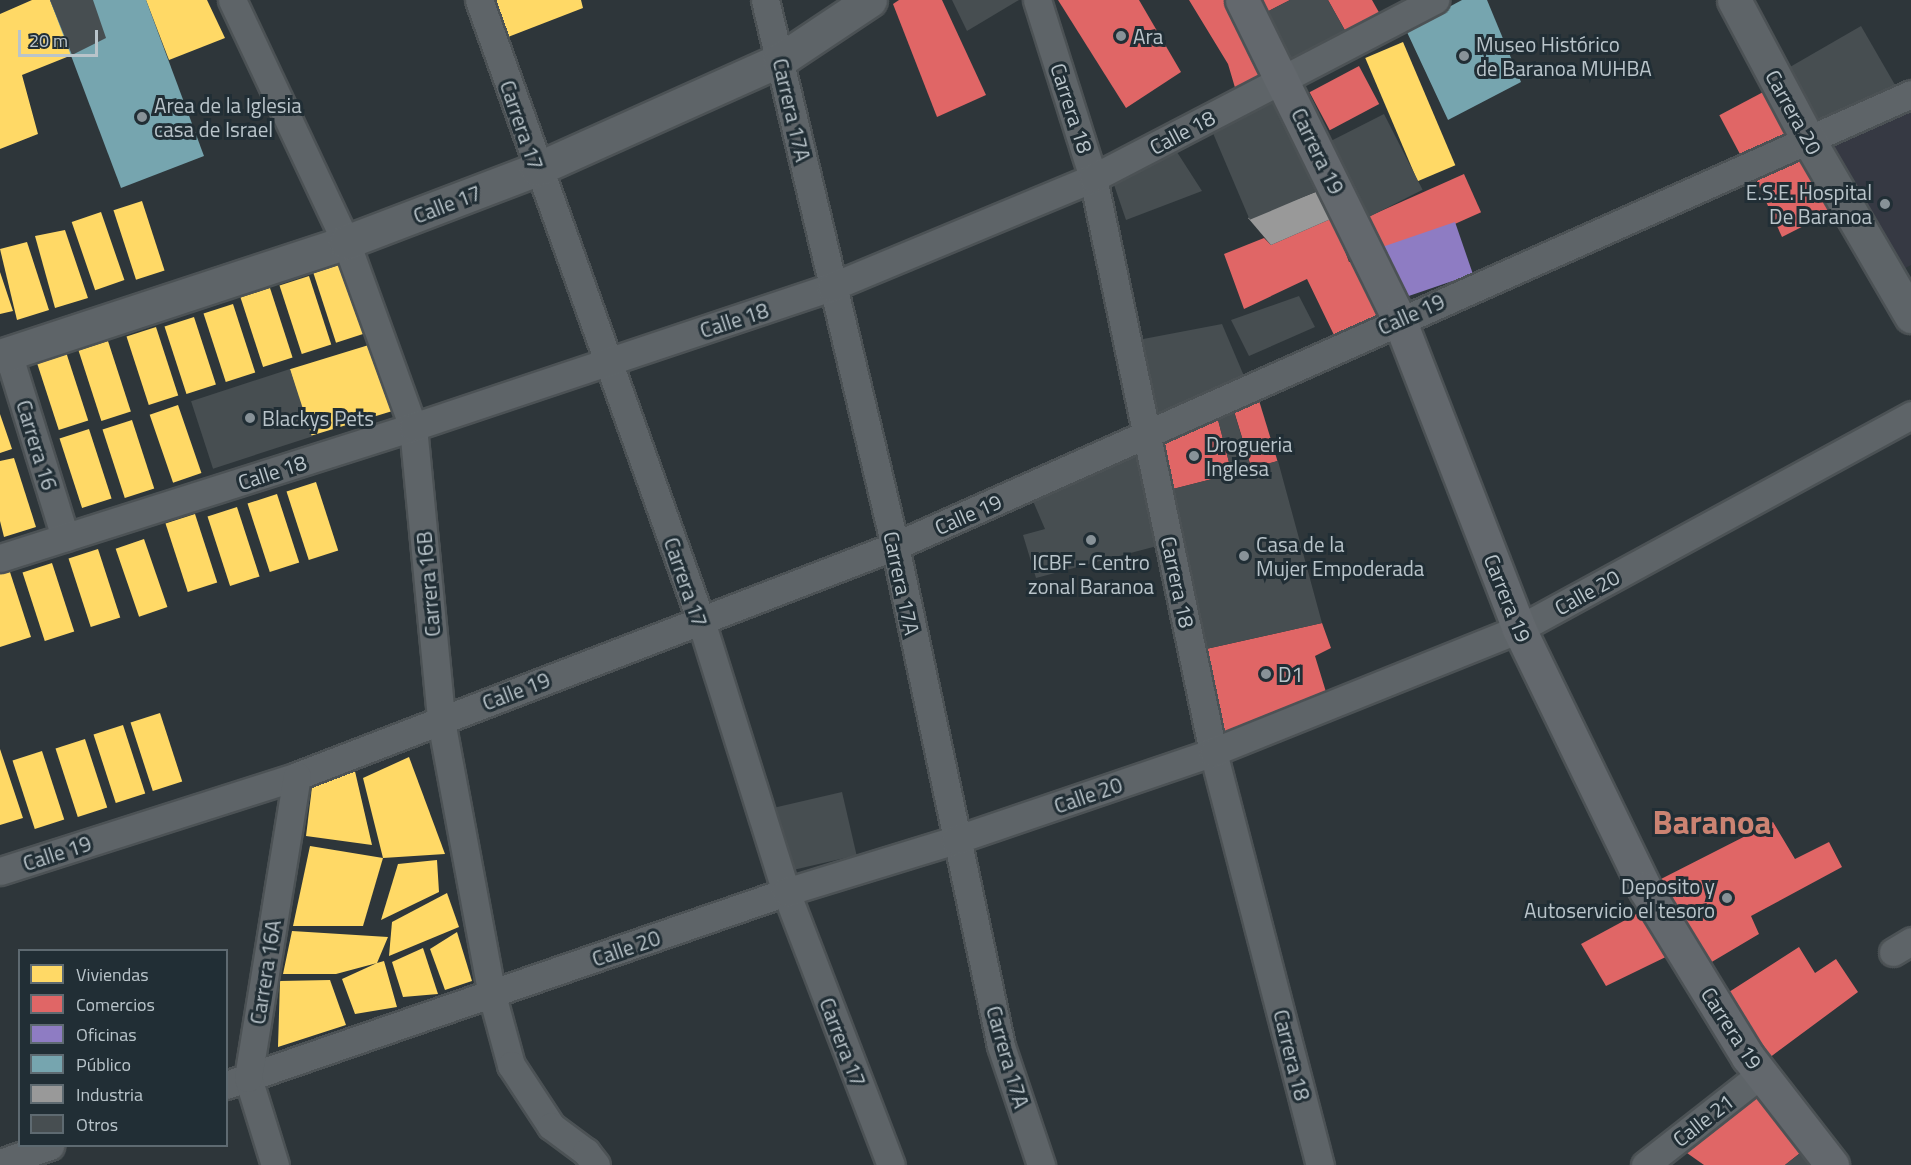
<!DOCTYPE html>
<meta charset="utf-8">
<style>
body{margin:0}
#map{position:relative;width:1911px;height:1165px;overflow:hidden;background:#2e363a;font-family:"Titillium Web",sans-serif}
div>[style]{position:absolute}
.medical>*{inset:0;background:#363943}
.homes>*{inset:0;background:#ffd966;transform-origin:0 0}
.shops>*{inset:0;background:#e06666;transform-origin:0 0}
.offices>*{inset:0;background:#8e7cc3;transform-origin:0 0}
.public>*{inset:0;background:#76a5af}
.industry>*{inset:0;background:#999}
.building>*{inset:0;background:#474e51;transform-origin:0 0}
.roads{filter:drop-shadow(2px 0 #4c5255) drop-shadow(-2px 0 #4c5255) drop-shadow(0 2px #4c5255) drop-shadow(0 -2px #4c5255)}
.minor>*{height:27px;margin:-13.5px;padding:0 13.5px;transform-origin:13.5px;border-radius:13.5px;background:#5e6468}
.tertiary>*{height:33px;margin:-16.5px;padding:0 16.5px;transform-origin:16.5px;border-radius:16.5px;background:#5e6468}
.secondary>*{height:33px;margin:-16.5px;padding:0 16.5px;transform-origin:16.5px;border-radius:16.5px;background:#63686d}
.dots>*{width:16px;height:16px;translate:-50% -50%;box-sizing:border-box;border:3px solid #212e35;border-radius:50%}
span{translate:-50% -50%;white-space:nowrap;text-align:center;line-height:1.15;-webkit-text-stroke:6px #212e35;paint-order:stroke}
.poi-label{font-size:21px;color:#b9c4ca}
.left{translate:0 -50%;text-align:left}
.right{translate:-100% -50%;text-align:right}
.street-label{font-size:21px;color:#b9c4ca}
.town-label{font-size:33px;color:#cc8372;font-weight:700}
.legend{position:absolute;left:18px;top:949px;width:210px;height:198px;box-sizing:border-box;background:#212e35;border:2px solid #5e6a71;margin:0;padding:8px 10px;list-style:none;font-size:18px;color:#b9c4ca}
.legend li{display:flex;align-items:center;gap:12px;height:30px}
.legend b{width:30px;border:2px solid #5e6a71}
.scale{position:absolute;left:18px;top:30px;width:80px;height:27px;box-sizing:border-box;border:3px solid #b9c4ca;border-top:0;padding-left:8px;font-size:18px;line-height:21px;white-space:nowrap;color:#b9c4ca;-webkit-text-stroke:4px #212e35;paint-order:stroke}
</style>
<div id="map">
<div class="medical">
<i style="clip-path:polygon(1911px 105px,1911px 265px,1900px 271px,1823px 144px)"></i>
</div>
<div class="homes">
<i style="clip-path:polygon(32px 0,50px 0,72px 55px,22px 75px,38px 134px,0 149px,0 14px)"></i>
<i style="clip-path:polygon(146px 0,207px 0,225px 38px,169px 60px)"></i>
<i style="clip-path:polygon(492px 0,581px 0,583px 8px,500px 40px)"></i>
<i style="left:1403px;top:42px;width:134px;height:41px;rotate:67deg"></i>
<i style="left:142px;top:201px;width:73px;height:30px;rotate:72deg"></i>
<i style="left:101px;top:212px;width:72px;height:31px;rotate:71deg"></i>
<i style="clip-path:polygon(65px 230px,88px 298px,55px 308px,35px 236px)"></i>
<i style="clip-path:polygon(27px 242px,49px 310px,17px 320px,0 249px)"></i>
<i style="left:342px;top:264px;width:73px;height:30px;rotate:72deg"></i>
<i style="clip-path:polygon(0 272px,13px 311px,0 314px)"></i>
<i style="left:309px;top:276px;width:72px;height:31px;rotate:72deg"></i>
<i style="left:270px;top:288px;width:73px;height:31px;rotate:72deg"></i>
<i style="left:233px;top:304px;width:72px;height:31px;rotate:72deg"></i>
<i style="left:194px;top:317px;width:71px;height:31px;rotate:72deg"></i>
<i style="left:156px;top:327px;width:72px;height:31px;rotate:72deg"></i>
<i style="left:108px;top:341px;width:74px;height:31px;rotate:72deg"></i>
<i style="left:372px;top:344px;width:70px;height:86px;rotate:73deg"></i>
<i style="left:66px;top:352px;width:72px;height:31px;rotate:72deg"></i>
<i style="left:178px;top:405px;width:72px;height:30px;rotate:71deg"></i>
<i style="clip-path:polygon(0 414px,12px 449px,0 453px)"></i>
<i style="left:132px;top:420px;width:72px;height:31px;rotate:72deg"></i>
<i style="left:89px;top:429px;width:73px;height:31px;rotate:72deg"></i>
<i style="clip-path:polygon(14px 458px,36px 527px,4px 537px,0 521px,0 461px)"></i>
<i style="left:316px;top:482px;width:72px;height:31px;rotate:72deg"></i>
<i style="left:277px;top:494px;width:72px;height:31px;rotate:72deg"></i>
<i style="left:237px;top:507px;width:73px;height:31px;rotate:72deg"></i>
<i style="left:195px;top:514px;width:72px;height:31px;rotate:72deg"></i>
<i style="left:144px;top:539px;width:72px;height:30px;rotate:71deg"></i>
<i style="left:98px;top:549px;width:72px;height:31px;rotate:72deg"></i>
<i style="left:52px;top:563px;width:72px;height:31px;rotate:72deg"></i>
<i style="clip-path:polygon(9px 569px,31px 637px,0 647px,0 571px)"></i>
<i style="left:160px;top:713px;width:72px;height:31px;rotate:72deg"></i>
<i style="left:123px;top:725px;width:72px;height:31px;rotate:72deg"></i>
<i style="left:85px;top:739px;width:72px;height:31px;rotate:72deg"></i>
<i style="clip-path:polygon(0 749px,23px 818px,0 825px)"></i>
<i style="left:42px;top:751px;width:72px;height:31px;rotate:72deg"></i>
<i style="clip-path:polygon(409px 757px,445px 854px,383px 858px,363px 778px)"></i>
<i style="clip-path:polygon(354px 767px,372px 845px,306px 836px,313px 779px)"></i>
<i style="clip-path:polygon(310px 846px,383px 858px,363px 926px,293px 926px)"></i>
<i style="clip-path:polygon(437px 860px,439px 892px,381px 920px,398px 864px)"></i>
<i style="clip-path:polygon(447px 893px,459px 927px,389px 956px,392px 922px)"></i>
<i style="clip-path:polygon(292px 931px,388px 937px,377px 963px,384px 961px,397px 1007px,355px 1014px,342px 979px,377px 963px,336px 974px,283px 974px)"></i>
<i style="clip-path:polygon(457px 932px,472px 981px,445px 990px,430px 949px)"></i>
<i style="clip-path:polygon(423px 948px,438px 994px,403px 997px,392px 962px)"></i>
<i style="clip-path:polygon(330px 980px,346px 1025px,278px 1047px,280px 981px)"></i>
</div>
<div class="shops">
<i style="clip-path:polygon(899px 0,942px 0,986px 95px,937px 117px,893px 4px)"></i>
<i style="clip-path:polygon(1058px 0,1139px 0,1181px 72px,1126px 108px)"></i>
<i style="clip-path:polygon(1189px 0,1234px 0,1270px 73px,1236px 91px,1228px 64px)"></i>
<i style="clip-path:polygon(1250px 0,1290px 0,1259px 16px)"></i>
<i style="clip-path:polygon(1328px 0,1372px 0,1381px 16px,1347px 34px)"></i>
<i style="left:1359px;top:66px;width:43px;height:56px;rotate:62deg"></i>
<i style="left:1767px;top:90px;width:49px;height:54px;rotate:62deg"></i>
<i style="clip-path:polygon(1801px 154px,1835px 210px,1782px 237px,1754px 175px)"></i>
<i style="left:1464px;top:174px;width:42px;height:113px;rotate:66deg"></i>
<i style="clip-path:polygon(1333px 218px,1349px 262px,1358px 260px,1381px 316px,1334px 335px,1307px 279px,1244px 309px,1224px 254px,1264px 238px,1271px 245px)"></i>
<i style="left:1257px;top:394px;width:70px;height:27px;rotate:73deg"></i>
<i style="clip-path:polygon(1216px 412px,1232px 474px,1169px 490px,1156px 438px)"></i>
<i style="clip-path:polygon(1322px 623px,1331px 648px,1315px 656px,1326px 692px,1225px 733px,1206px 649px)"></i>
<i style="clip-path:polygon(1773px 822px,1795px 859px,1829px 842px,1842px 867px,1751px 916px,1759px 934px,1710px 963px,1659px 880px)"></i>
<i style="clip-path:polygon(1642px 911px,1674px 953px,1606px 986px,1581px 944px)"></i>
<i style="clip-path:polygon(1799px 947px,1815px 973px,1836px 959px,1858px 992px,1769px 1058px,1729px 992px)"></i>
<i style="clip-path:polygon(1762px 1094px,1804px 1150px,1785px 1165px,1704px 1165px,1687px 1153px)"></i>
</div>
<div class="offices">
<i style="left:1455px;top:222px;width:55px;height:84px;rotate:71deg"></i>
</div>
<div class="public">
<i style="clip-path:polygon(50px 0,146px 0,204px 156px,121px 188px)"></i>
<i style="clip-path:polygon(1462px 0,1487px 0,1521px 82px,1448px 120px,1406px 30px)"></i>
</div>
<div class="industry">
<i style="clip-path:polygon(1321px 190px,1333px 218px,1271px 245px,1248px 218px)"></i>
</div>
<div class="building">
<i style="clip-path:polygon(50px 0,93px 0,106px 38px,72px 55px)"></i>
<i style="clip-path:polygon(952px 0,1019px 0,967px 31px)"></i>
<i style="clip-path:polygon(1290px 0,1328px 0,1347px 34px,1286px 66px,1259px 16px)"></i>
<i style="left:1861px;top:26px;width:73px;height:90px;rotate:60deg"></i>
<i style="left:1280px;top:94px;width:104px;height:77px;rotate:67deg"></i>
<i style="left:1384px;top:114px;width:85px;height:68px;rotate:63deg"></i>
<i style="clip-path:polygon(1175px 149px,1202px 191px,1126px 220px,1112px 179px)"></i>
<i style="clip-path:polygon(1299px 296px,1315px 327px,1249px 356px,1231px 320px)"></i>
<i style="clip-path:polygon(1222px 324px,1244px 376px,1155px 418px,1138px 340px)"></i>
<i style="left:290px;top:369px;width:71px;height:104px;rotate:72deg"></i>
<i style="clip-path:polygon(1232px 405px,1251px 468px,1278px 461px,1322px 623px,1206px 649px,1169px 490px,1232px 474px,1216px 412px)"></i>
<i style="clip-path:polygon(1138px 445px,1157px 546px,1036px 578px,1023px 535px,1045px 529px,1030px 494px)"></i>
<i style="left:842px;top:792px;width:65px;height:73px;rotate:77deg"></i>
<i style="clip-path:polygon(1804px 1150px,1815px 1165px,1785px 1165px)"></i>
</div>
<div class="roads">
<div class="minor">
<i style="left:232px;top:0;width:268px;rotate:64.8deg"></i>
<i style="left:346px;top:242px;width:197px;rotate:70.1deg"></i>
<i style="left:413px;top:427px;width:300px;rotate:84.5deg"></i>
<i style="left:442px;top:726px;width:274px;rotate:79.5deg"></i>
<i style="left:492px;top:995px;width:73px;rotate:74.8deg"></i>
<i style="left:511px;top:1065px;width:73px;rotate:56.7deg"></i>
<i style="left:551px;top:1126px;width:44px;rotate:36.6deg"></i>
<i style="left:586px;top:1152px;width:16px;rotate:52deg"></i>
<i style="left:479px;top:0;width:659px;rotate:70.33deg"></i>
<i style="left:701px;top:621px;width:284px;rotate:72.6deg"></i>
<i style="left:786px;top:892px;width:292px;rotate:69deg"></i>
<i style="left:765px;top:0;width:561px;rotate:76.61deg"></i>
<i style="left:895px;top:546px;width:511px;rotate:78.03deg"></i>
<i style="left:1001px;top:1046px;width:126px;rotate:71.4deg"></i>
<i style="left:1037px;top:0;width:187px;rotate:72.5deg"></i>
<i style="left:1093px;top:178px;width:586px;rotate:78.19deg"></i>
<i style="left:1213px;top:752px;width:427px;rotate:75.5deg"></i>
<i style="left:8px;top:353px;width:193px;rotate:72.8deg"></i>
<i style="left:0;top:558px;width:433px;rotate:-17.6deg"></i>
<i style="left:413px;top:427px;width:441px;rotate:-18.5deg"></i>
<i style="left:831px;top:287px;width:284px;rotate:-22.6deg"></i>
<i style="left:1093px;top:178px;width:386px;rotate:-27.5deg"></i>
<i style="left:0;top:871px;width:312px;rotate:-17.7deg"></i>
<i style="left:297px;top:776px;width:641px;rotate:-21.04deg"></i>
<i style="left:895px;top:546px;width:1112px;rotate:-23.98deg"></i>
<i style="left:1893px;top:952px;width:21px;rotate:-31deg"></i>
<i style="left:226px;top:1085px;width:592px;rotate:-19.02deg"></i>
<i style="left:786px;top:892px;width:177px;rotate:-17.1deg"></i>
<i style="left:955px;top:840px;width:273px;rotate:-18.8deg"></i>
<i style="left:1213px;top:752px;width:330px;rotate:-21.9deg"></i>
<i style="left:1519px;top:629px;width:447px;rotate:-28.6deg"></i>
<i style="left:0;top:1163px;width:53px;rotate:-18.8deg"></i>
<i style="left:275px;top:1165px;width:91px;rotate:-107.2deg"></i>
<i style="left:248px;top:1078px;width:306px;rotate:-80.8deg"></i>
<i style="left:1645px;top:1165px;width:147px;rotate:-38.1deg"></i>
</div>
<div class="tertiary">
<i style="left:1734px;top:0;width:157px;rotate:62deg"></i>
<i style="left:1808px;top:139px;width:205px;rotate:59.8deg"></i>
<i style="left:0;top:356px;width:364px;rotate:-18.2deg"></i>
<i style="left:346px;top:242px;width:204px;rotate:-20.9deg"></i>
<i style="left:537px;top:169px;width:266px;rotate:-24.2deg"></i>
<i style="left:780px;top:60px;width:108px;rotate:-33.7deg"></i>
</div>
<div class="secondary">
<i style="left:1242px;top:0;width:356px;rotate:63.8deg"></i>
<i style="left:1399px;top:319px;width:332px;rotate:68.8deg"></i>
<i style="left:1519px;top:629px;width:289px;rotate:64.1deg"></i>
<i style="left:1645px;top:889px;width:197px;rotate:58.5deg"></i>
<i style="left:1748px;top:1057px;width:137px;rotate:52.1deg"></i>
</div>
</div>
<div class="dots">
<i style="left:1121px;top:36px;background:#889298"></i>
<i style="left:1464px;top:56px;background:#889298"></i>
<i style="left:142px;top:117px;background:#889298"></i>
<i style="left:1885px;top:204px;background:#889298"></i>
<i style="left:250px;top:418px;background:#889298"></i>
<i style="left:1194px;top:456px;background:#889298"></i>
<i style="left:1091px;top:540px;background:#889298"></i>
<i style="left:1244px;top:556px;background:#889298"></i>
<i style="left:1266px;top:674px;background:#889298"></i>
<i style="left:1727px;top:898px;background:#889298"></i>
</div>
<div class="poi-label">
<span class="left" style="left:1133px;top:36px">Ara</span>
<span class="left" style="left:1476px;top:56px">Museo Histórico<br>de Baranoa MUHBA</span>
<span class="left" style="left:154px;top:117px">Area de la Iglesia<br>casa de Israel</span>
<span class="right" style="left:1872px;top:204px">E.S.E. Hospital<br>De Baranoa</span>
<span class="left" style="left:262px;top:418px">Blackys Pets</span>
<span class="left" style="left:1206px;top:456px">Drogueria<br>Inglesa</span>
<span class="left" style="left:1256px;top:556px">Casa de la<br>Mujer Empoderada</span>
<span style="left:1091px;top:574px">ICBF - Centro<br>zonal Baranoa</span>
<span class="left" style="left:1278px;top:674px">D1</span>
<span class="right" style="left:1715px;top:898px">Deposito y<br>Autoservicio el tesoro</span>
</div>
<div class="street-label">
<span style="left:1072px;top:108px;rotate:72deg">Carrera 18</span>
<span style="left:792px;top:110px;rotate:77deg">Carrera 17A</span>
<span style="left:1794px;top:112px;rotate:61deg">Carrera 20</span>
<span style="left:522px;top:125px;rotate:71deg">Carrera 17</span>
<span style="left:1182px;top:132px;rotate:-28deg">Calle 18</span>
<span style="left:1318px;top:151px;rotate:64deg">Carrera 19</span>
<span style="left:447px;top:204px;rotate:-21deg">Calle 17</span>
<span style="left:1411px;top:314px;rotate:-24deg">Calle 19</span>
<span style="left:734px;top:320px;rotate:-18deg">Calle 18</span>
<span style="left:37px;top:445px;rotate:73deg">Carrera 16</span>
<span style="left:272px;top:472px;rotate:-18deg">Calle 18</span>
<span style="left:968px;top:514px;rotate:-24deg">Calle 19</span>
<span style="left:686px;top:582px;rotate:71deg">Carrera 17</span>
<span style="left:1178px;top:582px;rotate:78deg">Carrera 18</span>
<span style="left:902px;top:583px;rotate:78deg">Carrera 17A</span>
<span style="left:428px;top:584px;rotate:-95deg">Carrera 16B</span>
<span style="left:1587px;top:592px;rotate:-29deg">Calle 20</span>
<span style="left:1508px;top:598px;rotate:68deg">Carrera 19</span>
<span style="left:516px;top:691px;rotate:-21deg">Calle 19</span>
<span style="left:1088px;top:795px;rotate:-19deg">Calle 20</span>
<span style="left:57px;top:853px;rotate:-18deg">Calle 19</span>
<span style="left:626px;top:948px;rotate:-19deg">Calle 20</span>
<span style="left:265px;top:972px;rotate:-81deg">Carrera 16A</span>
<span style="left:1732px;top:1028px;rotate:57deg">Carrera 19</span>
<span style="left:843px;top:1042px;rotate:69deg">Carrera 17</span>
<span style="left:1292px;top:1055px;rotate:76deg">Carrera 18</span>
<span style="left:1008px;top:1057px;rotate:74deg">Carrera 17A</span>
<span style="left:1703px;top:1120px;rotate:-38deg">Calle 21</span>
</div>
<div class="town-label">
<span style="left:1712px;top:823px">Baranoa</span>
</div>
<ul class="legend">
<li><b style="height:16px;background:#ffd966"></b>Viviendas</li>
<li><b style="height:16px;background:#e06666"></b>Comercios</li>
<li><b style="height:16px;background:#8e7cc3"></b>Oficinas</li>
<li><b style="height:16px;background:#76a5af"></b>Público</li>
<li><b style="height:16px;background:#999"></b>Industria</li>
<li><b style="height:16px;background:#474e51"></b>Otros</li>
</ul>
<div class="scale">20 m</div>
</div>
